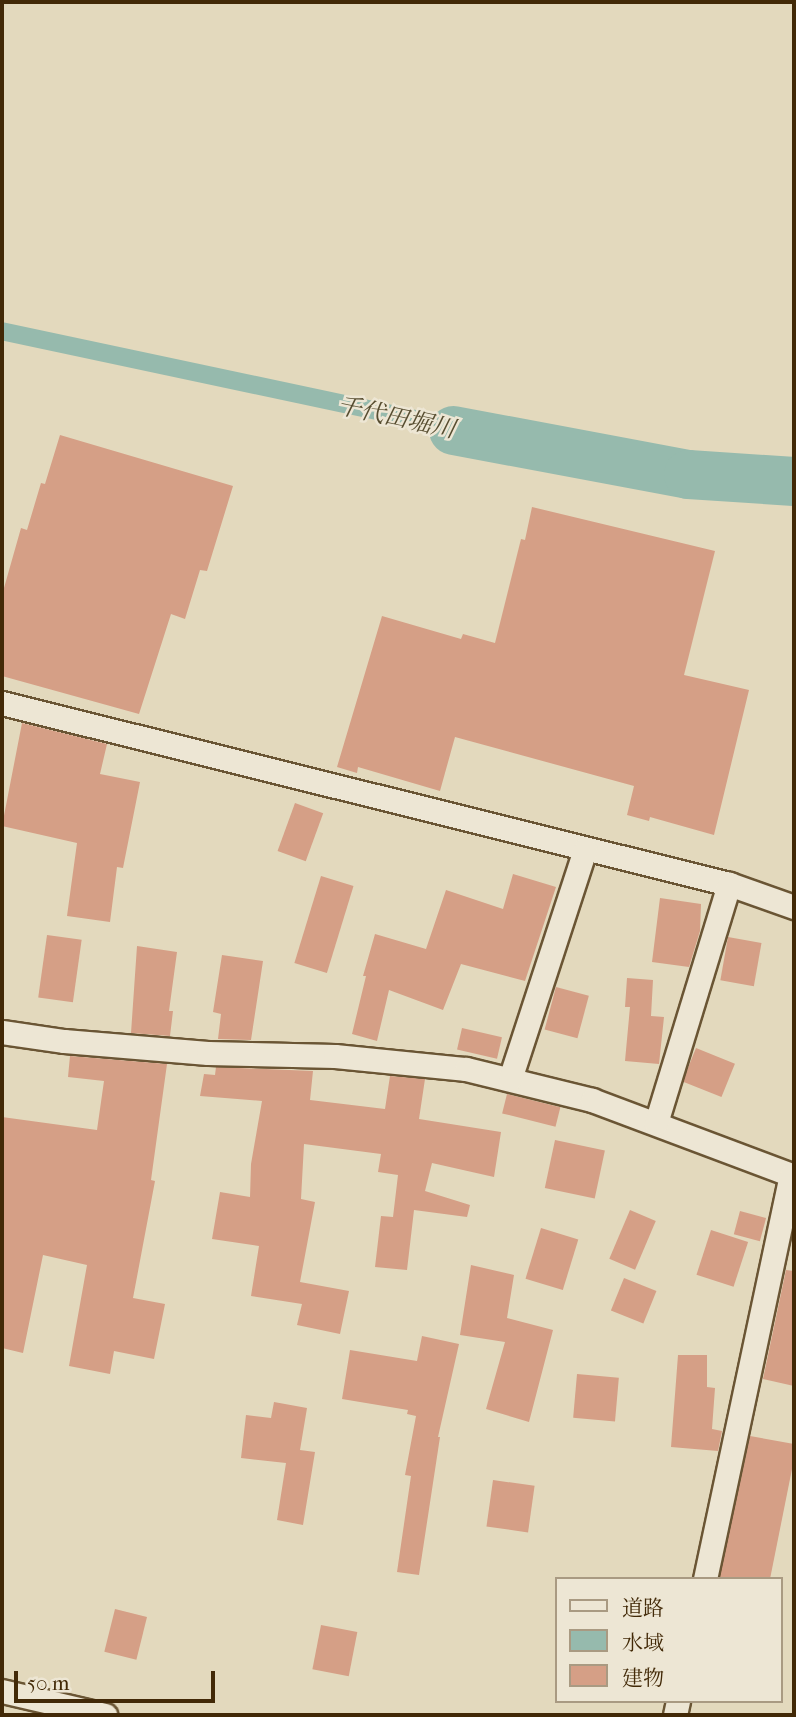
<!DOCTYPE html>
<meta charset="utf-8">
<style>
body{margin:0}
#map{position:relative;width:796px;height:1717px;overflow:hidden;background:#e3d9bd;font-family:"IM FELL French Canon","Noto Serif JP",serif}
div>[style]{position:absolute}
.water>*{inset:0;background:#96baad;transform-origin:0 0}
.river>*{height:49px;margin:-24.5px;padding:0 24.5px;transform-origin:24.5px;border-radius:24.5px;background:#96baad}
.building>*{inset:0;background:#d59f86;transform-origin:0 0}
.roads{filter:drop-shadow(2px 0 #6a5534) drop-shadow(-2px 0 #6a5534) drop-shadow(0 2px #6a5534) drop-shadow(0 -2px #6a5534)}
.street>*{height:23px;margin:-11.5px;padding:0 11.5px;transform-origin:11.5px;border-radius:11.5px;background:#ede6d4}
span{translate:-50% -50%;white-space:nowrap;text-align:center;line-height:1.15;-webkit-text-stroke:5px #ede6d4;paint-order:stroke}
.water-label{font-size:24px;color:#574d30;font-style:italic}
.frame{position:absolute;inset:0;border:4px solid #422907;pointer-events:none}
.legend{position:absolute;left:555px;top:1577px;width:228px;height:126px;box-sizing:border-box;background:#ede6d4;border:2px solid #a99a82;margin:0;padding:9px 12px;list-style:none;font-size:21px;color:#422907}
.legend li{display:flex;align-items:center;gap:14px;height:35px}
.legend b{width:35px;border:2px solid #a99a82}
.scale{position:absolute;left:14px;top:1671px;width:201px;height:32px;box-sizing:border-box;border:4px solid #422907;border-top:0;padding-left:9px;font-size:21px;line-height:24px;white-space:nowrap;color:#422907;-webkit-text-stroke:5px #ede6d4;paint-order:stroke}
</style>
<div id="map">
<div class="water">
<i style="left:2px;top:322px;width:529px;height:18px;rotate:12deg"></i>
</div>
<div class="river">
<i style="left:453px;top:430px;width:239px;rotate:10.6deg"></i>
<i style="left:688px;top:474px;width:106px;rotate:3.8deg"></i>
</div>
<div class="building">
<i style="clip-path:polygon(60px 435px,233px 486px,207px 571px,200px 570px,185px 619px,171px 614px,139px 714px,2px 676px,2px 595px,21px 528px,27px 530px,41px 483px,45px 484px)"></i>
<i style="clip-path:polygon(532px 507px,715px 551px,684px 675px,749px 690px,714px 835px,650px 817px,649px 821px,627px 815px,634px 786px,455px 737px,440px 791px,358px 767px,357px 773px,337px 767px,382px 616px,461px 639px,463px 634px,495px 643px,521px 539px,525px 540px)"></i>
<i style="clip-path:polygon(22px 723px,107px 744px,100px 774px,140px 782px,123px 868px,117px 867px,110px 922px,67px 916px,77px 843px,2px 826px)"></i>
<i style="left:295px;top:803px;width:30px;height:51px;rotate:20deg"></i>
<i style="clip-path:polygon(513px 874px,556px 887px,525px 981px,461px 964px,443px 1010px,389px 990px,377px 1041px,352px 1034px,366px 976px,363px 976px,375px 934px,426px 949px,446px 890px,503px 909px)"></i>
<i style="left:321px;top:876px;width:34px;height:91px;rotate:17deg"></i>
<i style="clip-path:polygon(660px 898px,701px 904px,700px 931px,689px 967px,652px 962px)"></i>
<i style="left:47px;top:935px;width:35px;height:63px;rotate:8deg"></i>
<i style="left:728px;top:937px;width:34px;height:44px;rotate:10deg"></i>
<i style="clip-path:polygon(137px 946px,177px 952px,169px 1011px,173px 1011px,170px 1036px,131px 1033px)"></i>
<i style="clip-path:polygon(222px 955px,263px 961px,251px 1040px,218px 1039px,221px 1014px,213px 1012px)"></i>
<i style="clip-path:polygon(627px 978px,653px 980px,651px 1016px,664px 1017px,659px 1064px,625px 1061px,630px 1007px,625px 1007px)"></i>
<i style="left:556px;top:987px;width:34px;height:44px;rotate:15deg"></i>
<i style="left:462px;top:1028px;width:41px;height:22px;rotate:13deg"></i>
<i style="left:696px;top:1048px;width:42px;height:36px;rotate:22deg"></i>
<i style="clip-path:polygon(70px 1056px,167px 1064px,151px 1180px,155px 1181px,133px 1298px,165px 1304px,154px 1359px,114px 1351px,110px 1374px,69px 1366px,87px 1265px,43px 1255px,23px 1353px,2px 1348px,2px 1117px,97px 1130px,104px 1081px,68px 1077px)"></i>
<i style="clip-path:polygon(216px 1067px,313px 1071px,310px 1100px,385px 1109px,390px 1076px,425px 1079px,419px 1119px,501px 1132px,494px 1177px,432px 1163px,425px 1191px,470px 1205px,467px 1217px,414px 1210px,407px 1270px,375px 1267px,381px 1216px,393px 1217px,398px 1175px,378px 1172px,381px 1154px,304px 1144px,301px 1199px,315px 1202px,300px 1282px,349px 1291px,340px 1334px,297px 1325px,302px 1304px,251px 1296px,259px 1246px,212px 1239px,220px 1192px,250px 1197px,251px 1164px,262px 1101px,200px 1096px,204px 1074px,215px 1075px)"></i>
<i style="left:507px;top:1094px;width:55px;height:20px;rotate:14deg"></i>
<i style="left:555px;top:1140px;width:51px;height:49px;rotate:12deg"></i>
<i style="left:630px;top:1210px;width:28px;height:53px;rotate:23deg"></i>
<i style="left:740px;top:1211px;width:27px;height:24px;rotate:15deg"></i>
<i style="left:541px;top:1228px;width:39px;height:53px;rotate:17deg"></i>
<i style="left:711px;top:1230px;width:39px;height:47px;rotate:18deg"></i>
<i style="clip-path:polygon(471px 1265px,514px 1275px,507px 1318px,553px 1330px,529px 1422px,486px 1409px,505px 1342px,460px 1335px)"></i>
<i style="clip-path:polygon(786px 1270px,794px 1271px,794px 1386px,763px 1379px)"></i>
<i style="left:624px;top:1278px;width:35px;height:35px;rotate:22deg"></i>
<i style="clip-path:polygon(422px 1336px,459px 1344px,438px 1437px,440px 1437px,419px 1575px,397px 1572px,411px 1476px,405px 1475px,416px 1416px,407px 1414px,408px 1410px,342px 1399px,350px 1350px,417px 1361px)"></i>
<i style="clip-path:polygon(678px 1355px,707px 1355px,707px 1387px,715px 1388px,712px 1429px,722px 1431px,718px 1451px,671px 1447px)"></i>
<i style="left:577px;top:1374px;width:42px;height:44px;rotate:5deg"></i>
<i style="clip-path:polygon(274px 1402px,307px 1408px,300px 1450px,315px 1452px,303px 1525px,277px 1520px,286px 1463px,241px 1458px,246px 1415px,271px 1418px)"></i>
<i style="clip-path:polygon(750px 1436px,794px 1444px,794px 1459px,770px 1579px,719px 1579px)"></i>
<i style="left:493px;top:1480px;width:42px;height:47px;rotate:8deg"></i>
<i style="left:115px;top:1609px;width:33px;height:44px;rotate:14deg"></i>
<i style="left:321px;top:1625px;width:37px;height:45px;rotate:11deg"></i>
</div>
<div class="roads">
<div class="street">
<i style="left:2px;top:703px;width:749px;rotate:13.98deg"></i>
<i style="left:729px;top:884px;width:69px;rotate:19.5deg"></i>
<i style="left:2px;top:1032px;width:63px;rotate:8.3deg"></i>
<i style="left:64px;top:1041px;width:144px;rotate:4.8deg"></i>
<i style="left:208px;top:1053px;width:127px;rotate:1.4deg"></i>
<i style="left:335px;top:1056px;width:132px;rotate:5.7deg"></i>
<i style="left:466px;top:1069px;width:130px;rotate:13.8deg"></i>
<i style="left:592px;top:1100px;width:216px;rotate:20.6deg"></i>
<i style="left:510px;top:1079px;width:242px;rotate:-71.9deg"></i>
<i style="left:656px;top:1123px;width:250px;rotate:-73deg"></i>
<i style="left:705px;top:1579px;width:413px;rotate:-78deg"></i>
<i style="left:2px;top:1691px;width:106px;rotate:13.1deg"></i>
<i style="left:675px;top:1715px;width:14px;rotate:-78deg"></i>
</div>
</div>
<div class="water-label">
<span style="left:396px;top:418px;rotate:12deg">千代田堀川</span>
</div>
<div class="frame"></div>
<ul class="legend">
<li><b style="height:9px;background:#ede6d4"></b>道路</li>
<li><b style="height:19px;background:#96baad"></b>水域</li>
<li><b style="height:19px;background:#d59f86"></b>建物</li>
</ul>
<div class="scale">50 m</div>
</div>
